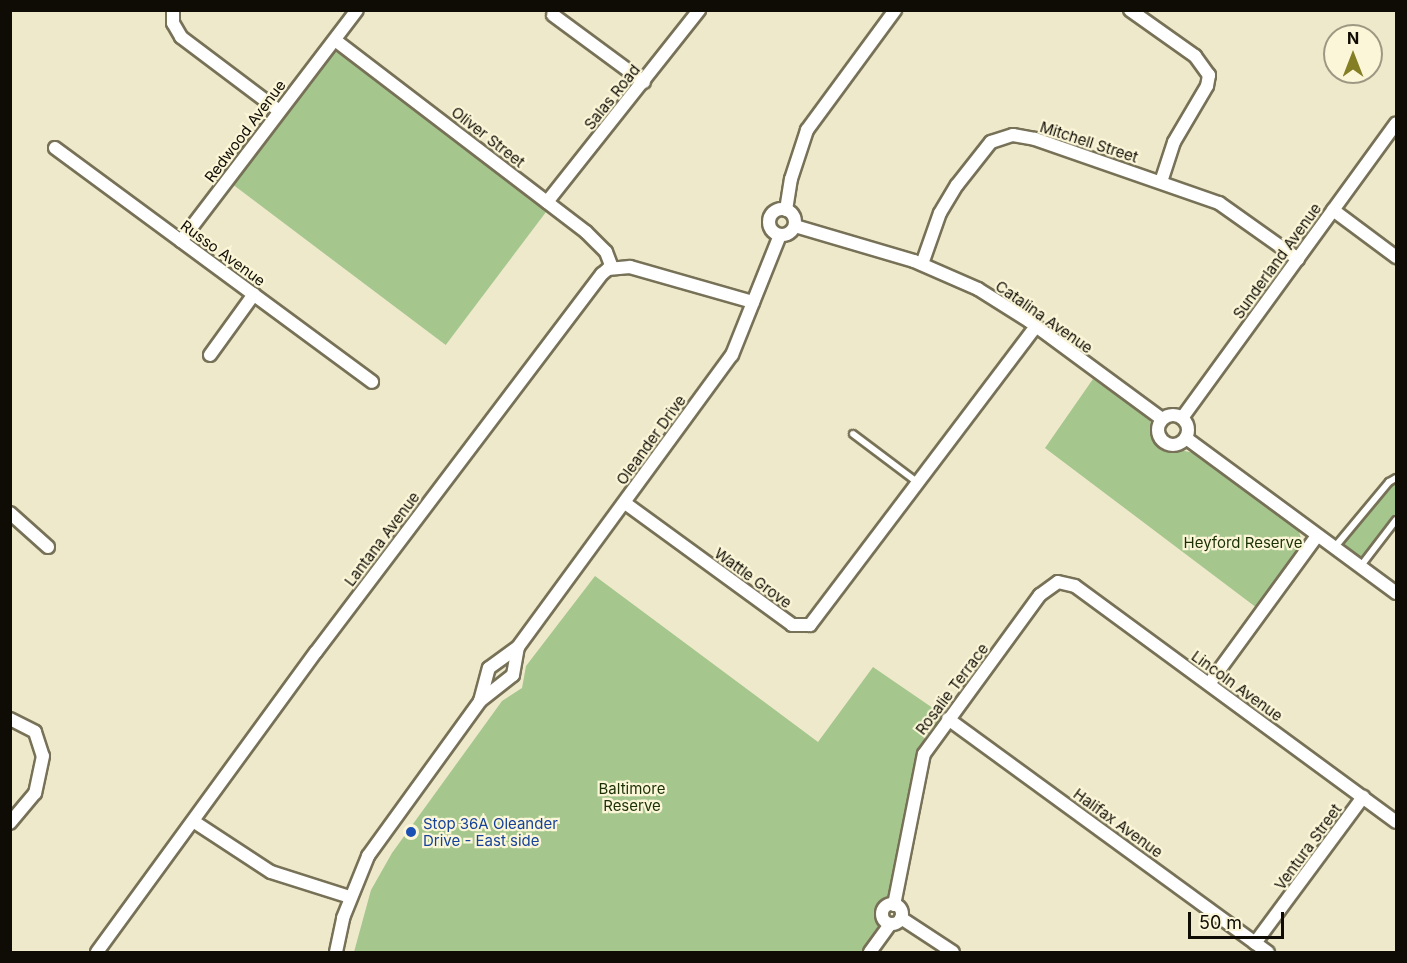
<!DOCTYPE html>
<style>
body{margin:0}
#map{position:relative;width:1407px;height:963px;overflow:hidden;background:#efe9cb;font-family:Inter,sans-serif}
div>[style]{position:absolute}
.green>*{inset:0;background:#a5c68d;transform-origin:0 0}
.roads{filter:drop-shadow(2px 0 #777157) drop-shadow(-2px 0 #777157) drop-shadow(0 2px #777157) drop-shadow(0 -2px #777157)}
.lane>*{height:6px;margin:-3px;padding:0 3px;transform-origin:3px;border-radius:3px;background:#fff}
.street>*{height:12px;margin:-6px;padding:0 6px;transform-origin:6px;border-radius:6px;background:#fff}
.street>.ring{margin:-6px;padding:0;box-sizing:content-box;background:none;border:12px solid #fff;border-radius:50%}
.dots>*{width:16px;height:16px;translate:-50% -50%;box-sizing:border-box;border:3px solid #fcf6d8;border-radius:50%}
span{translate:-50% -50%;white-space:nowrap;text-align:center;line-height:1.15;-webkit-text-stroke:4.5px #fcf6d8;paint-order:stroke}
.street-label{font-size:15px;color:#0e0c04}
.park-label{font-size:15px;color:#1b3104}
.transit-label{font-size:15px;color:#164399}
.left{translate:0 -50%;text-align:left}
.frame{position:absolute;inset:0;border:12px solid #0e0c04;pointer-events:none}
.north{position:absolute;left:1323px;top:24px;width:60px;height:60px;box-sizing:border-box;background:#fcf6d8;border:2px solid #9d9883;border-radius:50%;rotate:0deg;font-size:16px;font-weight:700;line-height:24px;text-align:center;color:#0e0c04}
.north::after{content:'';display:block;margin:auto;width:21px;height:27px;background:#847e25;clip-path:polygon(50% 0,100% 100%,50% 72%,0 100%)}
.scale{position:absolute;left:1188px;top:912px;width:96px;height:27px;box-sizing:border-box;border:3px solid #0e0c04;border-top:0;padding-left:8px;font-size:18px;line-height:21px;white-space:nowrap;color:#0e0c04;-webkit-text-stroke:4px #fcf6d8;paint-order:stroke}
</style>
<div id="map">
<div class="green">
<i style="left:335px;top:40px;width:272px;height:177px;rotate:37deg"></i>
<i style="clip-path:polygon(1093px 379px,1149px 419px,1163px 447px,1195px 453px,1298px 529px,1303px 544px,1257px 608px,1045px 448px)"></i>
<i style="clip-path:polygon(1396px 478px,1396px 520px,1360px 567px,1334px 548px,1389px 482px)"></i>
<i style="clip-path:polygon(595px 576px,818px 742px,873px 667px,943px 715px,915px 765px,889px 896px,879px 912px,879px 929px,862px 952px,354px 952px,371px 890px,392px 853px,502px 701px,522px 688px,526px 666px)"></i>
</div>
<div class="roads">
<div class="lane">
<i style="left:853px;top:434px;width:80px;rotate:36.9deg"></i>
<i style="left:1334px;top:548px;width:86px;rotate:-50.2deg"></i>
<i style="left:1389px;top:482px;width:8px;rotate:-30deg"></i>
<i style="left:1360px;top:567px;width:59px;rotate:-52.5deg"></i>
</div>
<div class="street">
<i style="left:173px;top:10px;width:13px;rotate:90deg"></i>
<i style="left:173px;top:23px;width:16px;rotate:60deg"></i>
<i style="left:181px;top:37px;width:121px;rotate:37deg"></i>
<i style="left:1130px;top:10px;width:80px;rotate:35.3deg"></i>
<i style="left:1195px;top:56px;width:24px;rotate:54deg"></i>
<i style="left:1209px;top:75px;width:11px;rotate:100deg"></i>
<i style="left:1207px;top:86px;width:65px;rotate:120.5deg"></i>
<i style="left:1174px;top:142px;width:42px;rotate:108deg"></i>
<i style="left:553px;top:15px;width:113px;rotate:36.4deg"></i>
<i style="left:335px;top:40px;width:316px;rotate:37.4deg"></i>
<i style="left:586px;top:232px;width:28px;rotate:45deg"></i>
<i style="left:606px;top:252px;width:17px;rotate:69deg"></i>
<i style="left:55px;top:148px;width:394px;rotate:36.4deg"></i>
<i style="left:547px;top:202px;width:245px;rotate:-51.6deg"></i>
<i class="ring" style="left:769px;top:209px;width:14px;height:14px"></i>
<i style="left:786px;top:210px;width:31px;rotate:-81deg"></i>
<i style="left:791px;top:179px;width:52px;rotate:-71.9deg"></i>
<i style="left:807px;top:130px;width:149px;rotate:-53.7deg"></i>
<i style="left:1333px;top:210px;width:79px;rotate:36.7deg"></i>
<i style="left:795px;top:226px;width:124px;rotate:16.4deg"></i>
<i style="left:914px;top:261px;width:70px;rotate:23.6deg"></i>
<i style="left:978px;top:289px;width:60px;rotate:32.1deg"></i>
<i style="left:1029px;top:321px;width:165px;rotate:36.4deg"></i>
<i style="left:181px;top:241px;width:290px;rotate:-52.7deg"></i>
<i style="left:922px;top:264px;width:54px;rotate:-70.6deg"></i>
<i style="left:940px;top:213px;width:33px;rotate:-59deg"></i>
<i style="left:957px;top:185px;width:55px;rotate:-51.7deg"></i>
<i style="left:991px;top:142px;width:23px;rotate:-18deg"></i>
<i style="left:1013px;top:135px;width:22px;rotate:10deg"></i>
<i style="left:1035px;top:139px;width:195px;rotate:19.2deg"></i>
<i style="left:1219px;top:203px;width:97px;rotate:35.3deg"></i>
<i style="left:210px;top:355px;width:75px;rotate:-54.2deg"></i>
<i class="ring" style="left:1158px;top:415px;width:18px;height:18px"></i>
<i style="left:1182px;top:418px;width:364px;rotate:-54deg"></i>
<i style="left:1186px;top:438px;width:261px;rotate:36.4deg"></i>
<i style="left:625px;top:503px;width:207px;rotate:36.1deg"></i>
<i style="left:792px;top:625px;width:18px"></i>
<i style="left:810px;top:625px;width:375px;rotate:-52.9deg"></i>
<i style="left:10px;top:513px;width:51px;rotate:41.8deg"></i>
<i style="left:1209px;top:684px;width:183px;rotate:-53.9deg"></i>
<i style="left:480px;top:701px;width:34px;rotate:-75deg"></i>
<i style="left:489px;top:668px;width:36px;rotate:-36deg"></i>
<i style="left:518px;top:647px;width:362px;rotate:-53.8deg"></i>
<i style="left:732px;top:355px;width:129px;rotate:-68.2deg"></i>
<i style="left:10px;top:719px;width:28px;rotate:27deg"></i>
<i style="left:35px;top:732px;width:25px;rotate:72deg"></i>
<i style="left:43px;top:756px;width:38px;rotate:102deg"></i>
<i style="left:35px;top:793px;width:39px;rotate:130deg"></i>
<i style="left:948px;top:719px;width:396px;rotate:36.1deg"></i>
<i style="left:193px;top:821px;width:93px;rotate:33.2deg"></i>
<i style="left:271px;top:872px;width:83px;rotate:17.6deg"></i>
<i class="ring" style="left:882px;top:904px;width:8px;height:8px"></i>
<i style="left:894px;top:905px;width:154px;rotate:-78.8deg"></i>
<i style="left:924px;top:754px;width:197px;rotate:-53.9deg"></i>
<i style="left:1040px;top:595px;width:22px;rotate:-36deg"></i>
<i style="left:1058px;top:582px;width:17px;rotate:13deg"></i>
<i style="left:1075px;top:586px;width:398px;rotate:36.3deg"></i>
<i style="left:901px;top:918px;width:62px;rotate:33.2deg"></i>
<i style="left:1255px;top:943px;width:182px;rotate:-53.5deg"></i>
<i style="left:97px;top:952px;width:371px;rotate:-53.9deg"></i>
<i style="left:316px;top:652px;width:474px;rotate:-52.9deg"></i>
<i style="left:602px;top:274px;width:8px;rotate:-40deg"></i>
<i style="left:608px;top:269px;width:22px;rotate:-5deg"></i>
<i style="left:630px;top:267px;width:128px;rotate:15.9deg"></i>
<i style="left:336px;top:952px;width:35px;rotate:-78deg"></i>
<i style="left:343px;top:918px;width:67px;rotate:-68deg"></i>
<i style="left:368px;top:856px;width:191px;rotate:-54.1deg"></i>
<i style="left:480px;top:701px;width:42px;rotate:-38.2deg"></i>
<i style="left:513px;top:675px;width:28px;rotate:-80deg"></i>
<i style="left:870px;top:952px;width:34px;rotate:-54deg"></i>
</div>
</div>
<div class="dots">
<i style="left:411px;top:832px;background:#1a4fb4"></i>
</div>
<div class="street-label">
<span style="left:612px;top:97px;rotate:-51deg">Salas Road</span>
<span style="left:245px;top:131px;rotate:-53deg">Redwood Avenue</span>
<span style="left:488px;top:137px;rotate:38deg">Oliver Street</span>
<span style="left:1089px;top:142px;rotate:18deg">Mitchell Street</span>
<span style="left:223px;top:253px;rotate:36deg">Russo Avenue</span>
<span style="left:1277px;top:261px;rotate:-54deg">Sunderland Avenue</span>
<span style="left:1044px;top:317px;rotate:35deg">Catalina Avenue</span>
<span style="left:651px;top:440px;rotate:-54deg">Oleander Drive</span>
<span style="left:382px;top:539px;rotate:-53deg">Lantana Avenue</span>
<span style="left:753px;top:578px;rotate:36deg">Wattle Grove</span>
<span style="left:1237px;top:686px;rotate:36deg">Lincoln Avenue</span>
<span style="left:952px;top:689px;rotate:-53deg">Rosalie Terrace</span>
<span style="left:1118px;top:823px;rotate:36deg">Halifax Avenue</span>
<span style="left:1308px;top:847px;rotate:-54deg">Ventura Street</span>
</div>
<div class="park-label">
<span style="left:1243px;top:543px">Heyford Reserve</span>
<span style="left:632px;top:797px">Baltimore<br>Reserve</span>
</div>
<div class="transit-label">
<span class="left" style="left:423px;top:832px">Stop 36A Oleander<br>Drive - East side</span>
</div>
<div class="frame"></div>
<div class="north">N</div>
<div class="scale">50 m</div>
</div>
